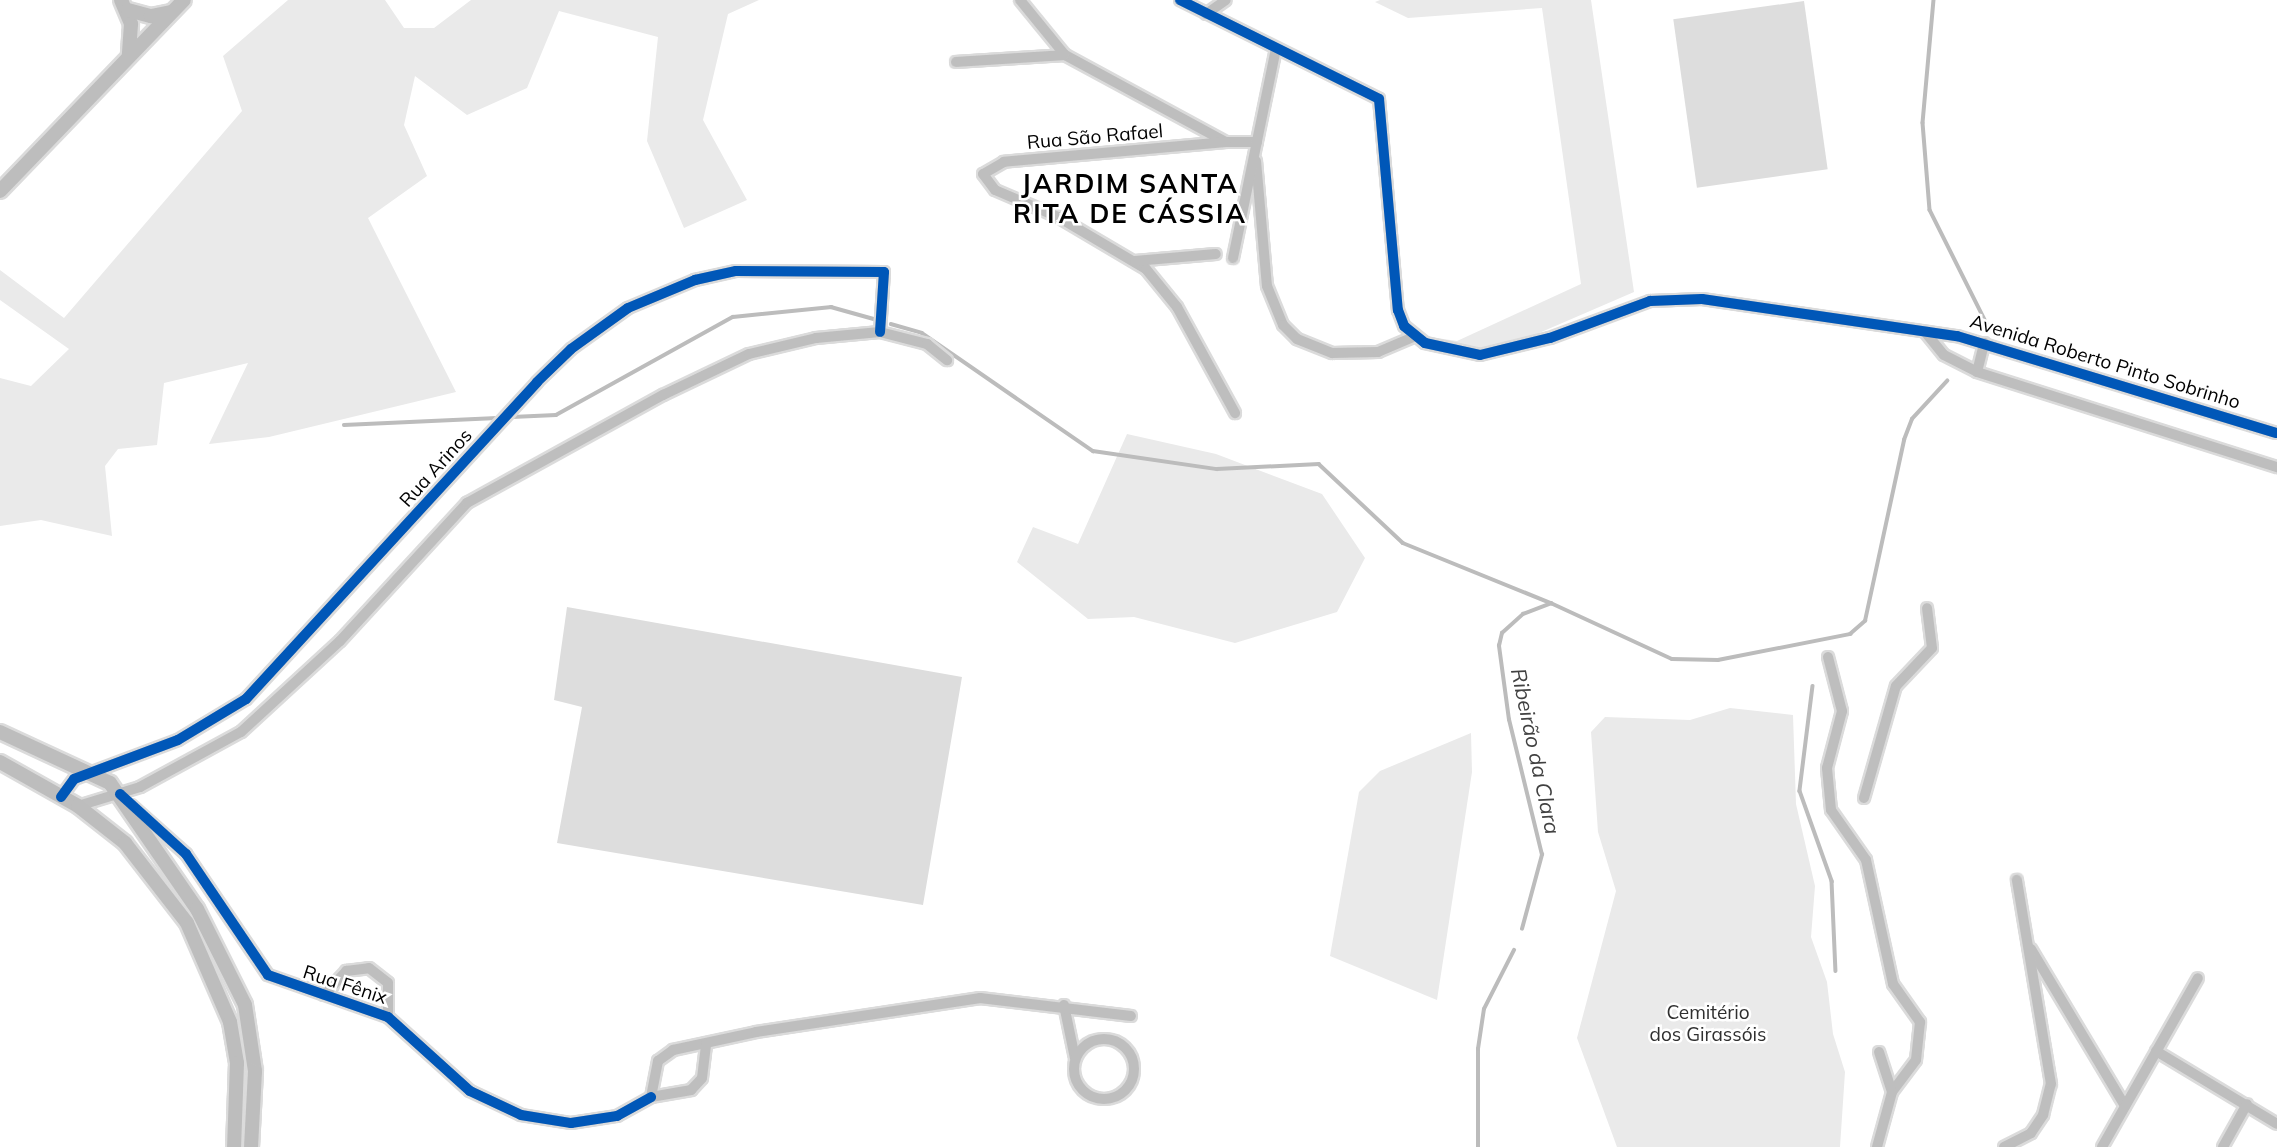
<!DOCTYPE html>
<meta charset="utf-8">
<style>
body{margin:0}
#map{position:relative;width:2277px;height:1147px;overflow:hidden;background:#fff;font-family:Mulish,sans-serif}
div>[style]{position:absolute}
.green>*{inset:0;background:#eaeaea}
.stream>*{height:3.5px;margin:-1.75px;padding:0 1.75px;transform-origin:1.75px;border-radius:1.75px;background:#bcbcbc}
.building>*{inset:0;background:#ddd;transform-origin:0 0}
.roads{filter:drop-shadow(2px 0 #dbdbdb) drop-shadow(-2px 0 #dbdbdb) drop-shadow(0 2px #dbdbdb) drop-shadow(0 -2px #dbdbdb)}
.minor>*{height:10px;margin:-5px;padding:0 5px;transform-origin:5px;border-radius:5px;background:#bebebe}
.minor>.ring{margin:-5px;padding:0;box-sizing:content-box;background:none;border:10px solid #bebebe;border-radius:50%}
.major>*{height:14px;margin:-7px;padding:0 7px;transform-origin:7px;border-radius:7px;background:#bdbdbd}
.cycleway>*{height:10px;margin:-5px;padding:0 5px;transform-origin:5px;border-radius:5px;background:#0057b8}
span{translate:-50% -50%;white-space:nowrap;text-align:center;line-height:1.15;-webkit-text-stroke:5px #fff;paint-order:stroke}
.street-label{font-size:19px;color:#000}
.park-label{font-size:19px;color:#303030}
.water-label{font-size:21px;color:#414141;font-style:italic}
.district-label{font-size:26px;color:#000;font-weight:700;letter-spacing:2px}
</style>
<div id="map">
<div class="green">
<i style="clip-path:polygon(288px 0,385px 0,404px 28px,434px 28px,471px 0,759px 0,728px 14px,703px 120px,747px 200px,684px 228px,647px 141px,658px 37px,559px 11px,527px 88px,467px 115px,415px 76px,404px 125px,427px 176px,368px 218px,456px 392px,269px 437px,209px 444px,248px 363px,164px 383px,157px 445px,118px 449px,105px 466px,112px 536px,41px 520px,0 526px,0 378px,31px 386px,69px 349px,0 300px,0 270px,64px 318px,242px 111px,223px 56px)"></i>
<i style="clip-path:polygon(1380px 0,1591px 0,1634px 292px,1511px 345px,1469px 351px,1427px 341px,1423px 336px,1457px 341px,1581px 284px,1542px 8px,1408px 18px,1375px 2px)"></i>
<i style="clip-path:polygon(1127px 434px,1216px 454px,1322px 494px,1365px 558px,1337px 612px,1235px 643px,1134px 617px,1088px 619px,1017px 562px,1033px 527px,1078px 544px)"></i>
<i style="clip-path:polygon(1730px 708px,1793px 715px,1796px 804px,1815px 886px,1811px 937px,1827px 982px,1833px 1034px,1845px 1072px,1840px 1147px,1617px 1147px,1577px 1038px,1616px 891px,1598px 832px,1591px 732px,1605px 717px,1690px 720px)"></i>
<i style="clip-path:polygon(1471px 733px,1472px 772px,1437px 1000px,1330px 956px,1359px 792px,1380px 771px)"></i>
</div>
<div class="stream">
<i style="left:1934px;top:0;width:123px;rotate:95.1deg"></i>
<i style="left:1923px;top:123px;width:87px;rotate:85.4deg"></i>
<i style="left:1930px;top:210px;width:132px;rotate:63.4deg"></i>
<i style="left:891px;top:324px;width:32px;rotate:16deg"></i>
<i style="left:922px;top:333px;width:208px;rotate:34.6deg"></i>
<i style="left:1093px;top:451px;width:125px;rotate:8.3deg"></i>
<i style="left:1217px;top:469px;width:102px;rotate:-2.8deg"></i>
<i style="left:1319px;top:464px;width:115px;rotate:43.2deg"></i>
<i style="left:1403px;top:543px;width:160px;rotate:22.1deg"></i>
<i style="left:512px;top:417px;width:44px;rotate:-2.6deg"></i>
<i style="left:556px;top:415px;width:202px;rotate:-29deg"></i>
<i style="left:733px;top:317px;width:99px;rotate:-5.8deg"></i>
<i style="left:831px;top:307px;width:45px;rotate:15.6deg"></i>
<i style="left:344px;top:425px;width:153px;rotate:-2.6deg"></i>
<i style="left:1813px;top:686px;width:106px;rotate:97.1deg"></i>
<i style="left:1800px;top:791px;width:96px;rotate:70.4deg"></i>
<i style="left:1832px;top:881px;width:90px;rotate:87.5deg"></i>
<i style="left:1522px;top:929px;width:77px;rotate:-74.9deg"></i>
<i style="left:1542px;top:855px;width:139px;rotate:-103.7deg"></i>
<i style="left:1509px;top:720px;width:75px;rotate:-97.7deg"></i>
<i style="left:1499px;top:646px;width:13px;rotate:-77deg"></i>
<i style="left:1502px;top:633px;width:28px;rotate:-42deg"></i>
<i style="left:1523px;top:614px;width:30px;rotate:-21deg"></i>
<i style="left:1551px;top:603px;width:133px;rotate:24.8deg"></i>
<i style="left:1672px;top:659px;width:46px;rotate:1.2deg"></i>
<i style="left:1718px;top:660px;width:135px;rotate:-11.1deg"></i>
<i style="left:1850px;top:634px;width:20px;rotate:-41deg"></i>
<i style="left:1865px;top:621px;width:185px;rotate:-77.8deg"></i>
<i style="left:1904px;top:440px;width:22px;rotate:-69deg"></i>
<i style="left:1912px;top:419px;width:52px;rotate:-47.4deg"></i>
<i style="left:1478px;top:1147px;width:98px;rotate:-90deg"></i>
<i style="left:1478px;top:1049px;width:40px;rotate:-81.5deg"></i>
<i style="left:1484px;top:1009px;width:66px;rotate:-63deg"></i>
</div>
<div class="building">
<i style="left:1804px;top:1px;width:170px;height:132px;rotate:82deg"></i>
<i style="clip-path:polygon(567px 607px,962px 677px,923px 905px,557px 843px,582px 707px,554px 700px)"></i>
</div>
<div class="roads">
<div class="minor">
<i style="left:1020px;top:0;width:71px;rotate:50.7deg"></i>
<i style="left:1065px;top:55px;width:183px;rotate:28.4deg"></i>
<i style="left:1226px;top:142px;width:31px"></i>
<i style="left:1180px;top:0;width:222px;rotate:26.4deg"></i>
<i style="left:1379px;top:99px;width:212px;rotate:84.9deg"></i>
<i style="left:1398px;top:310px;width:17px;rotate:69deg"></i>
<i style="left:1404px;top:326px;width:27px;rotate:39deg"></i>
<i style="left:1425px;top:343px;width:56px;rotate:12.3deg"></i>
<i style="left:1480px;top:355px;width:72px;rotate:-13.7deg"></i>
<i style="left:1550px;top:338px;width:107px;rotate:-20.3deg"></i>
<i style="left:1650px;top:301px;width:52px;rotate:-2.2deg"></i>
<i style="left:1702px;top:299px;width:258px;rotate:8.3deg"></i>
<i style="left:1957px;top:336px;width:334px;rotate:16.9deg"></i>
<i style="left:1206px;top:14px;width:24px;rotate:-35deg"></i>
<i style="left:956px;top:62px;width:109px;rotate:-3.7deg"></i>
<i style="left:1226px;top:142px;width:223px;rotate:174.9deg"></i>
<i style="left:1004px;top:162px;width:24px;rotate:150deg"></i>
<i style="left:983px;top:174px;width:20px;rotate:53deg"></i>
<i style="left:995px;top:190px;width:69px;rotate:23.2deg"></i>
<i style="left:1058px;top:217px;width:102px;rotate:30.6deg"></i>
<i style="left:1146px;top:269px;width:49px;rotate:50.8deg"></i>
<i style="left:1177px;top:307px;width:121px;rotate:61.3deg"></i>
<i style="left:1256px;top:161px;width:125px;rotate:85deg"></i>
<i style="left:1267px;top:286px;width:42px;rotate:67.7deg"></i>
<i style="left:1283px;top:325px;width:20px;rotate:45deg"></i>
<i style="left:1297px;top:339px;width:38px;rotate:22deg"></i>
<i style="left:1332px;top:353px;width:46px;rotate:-1.2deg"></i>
<i style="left:1378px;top:352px;width:39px;rotate:-23deg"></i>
<i style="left:1233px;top:258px;width:214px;rotate:-78.4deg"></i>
<i style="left:1135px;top:261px;width:81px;rotate:-4.9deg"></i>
<i style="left:1926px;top:333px;width:28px;rotate:51deg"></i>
<i style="left:1944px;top:355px;width:37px;rotate:27deg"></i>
<i style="left:1977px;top:372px;width:315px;rotate:17.6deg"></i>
<i style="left:1977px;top:372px;width:30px;rotate:-76deg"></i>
<i style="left:1828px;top:657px;width:56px;rotate:75.5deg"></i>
<i style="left:1842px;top:711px;width:59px;rotate:104.7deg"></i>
<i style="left:1827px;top:768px;width:42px;rotate:84.6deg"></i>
<i style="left:1831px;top:810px;width:61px;rotate:55deg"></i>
<i style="left:1866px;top:860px;width:127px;rotate:77.7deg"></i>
<i style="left:1893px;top:984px;width:47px;rotate:54.6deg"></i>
<i style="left:1920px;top:1022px;width:38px;rotate:96deg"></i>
<i style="left:1916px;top:1060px;width:40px;rotate:127deg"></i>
<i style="left:61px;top:797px;width:22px;rotate:-54deg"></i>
<i style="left:74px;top:779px;width:111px;rotate:-20.6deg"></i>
<i style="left:178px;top:740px;width:79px;rotate:-31.1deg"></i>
<i style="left:246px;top:699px;width:430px;rotate:-47.4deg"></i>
<i style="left:537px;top:382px;width:47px;rotate:-44.1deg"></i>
<i style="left:571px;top:349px;width:70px;rotate:-35.7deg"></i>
<i style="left:628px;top:308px;width:73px;rotate:-22.7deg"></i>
<i style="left:695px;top:280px;width:42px;rotate:-12.4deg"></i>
<i style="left:736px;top:271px;width:148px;rotate:0.4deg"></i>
<i style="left:884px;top:272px;width:60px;rotate:93.8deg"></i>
<i style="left:1864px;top:798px;width:116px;rotate:-74.1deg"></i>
<i style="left:1896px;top:686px;width:52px;rotate:-46.5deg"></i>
<i style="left:1932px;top:648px;width:40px;rotate:-97.1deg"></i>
<i style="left:131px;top:805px;width:74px;rotate:41.7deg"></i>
<i style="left:186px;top:854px;width:146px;rotate:55.9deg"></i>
<i style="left:268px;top:975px;width:127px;rotate:19.3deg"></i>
<i style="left:388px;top:1017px;width:110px;rotate:42.1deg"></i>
<i style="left:470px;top:1091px;width:56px;rotate:25.2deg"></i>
<i style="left:521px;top:1115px;width:51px;rotate:9.1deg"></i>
<i style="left:571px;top:1123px;width:47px;rotate:-8.7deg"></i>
<i style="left:617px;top:1116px;width:39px;rotate:-29deg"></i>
<i style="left:78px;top:806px;width:65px;rotate:-17deg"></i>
<i style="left:140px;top:787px;width:115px;rotate:-28.6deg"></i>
<i style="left:241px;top:732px;width:134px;rotate:-42.6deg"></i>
<i style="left:340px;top:641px;width:188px;rotate:-47.4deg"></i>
<i style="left:467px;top:503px;width:224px;rotate:-28.9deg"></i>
<i style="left:663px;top:395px;width:95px;rotate:-25.5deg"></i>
<i style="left:749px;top:354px;width:69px;rotate:-13.4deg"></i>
<i style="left:816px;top:338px;width:64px;rotate:-5.4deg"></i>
<i style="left:880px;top:332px;width:49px;rotate:14.3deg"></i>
<i style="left:927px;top:344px;width:26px;rotate:39deg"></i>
<i style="left:2031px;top:949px;width:183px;rotate:59.1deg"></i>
<i style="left:324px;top:995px;width:33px;rotate:-47deg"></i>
<i style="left:346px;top:971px;width:23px;rotate:-7deg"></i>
<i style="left:369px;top:968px;width:24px;rotate:38deg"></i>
<i style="left:388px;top:983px;width:34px;rotate:90deg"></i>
<i style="left:1064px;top:1005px;width:54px;rotate:78.3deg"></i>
<i class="ring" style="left:1074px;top:1039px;width:50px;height:50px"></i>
<i style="left:2156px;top:1051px;width:141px;rotate:31.1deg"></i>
<i style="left:651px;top:1097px;width:37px;rotate:-79deg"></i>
<i style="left:658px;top:1061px;width:19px;rotate:-36deg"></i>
<i style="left:673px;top:1050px;width:85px;rotate:-12.2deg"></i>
<i style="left:756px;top:1032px;width:227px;rotate:-8.6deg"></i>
<i style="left:980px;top:998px;width:152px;rotate:6.8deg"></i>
<i style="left:651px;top:1097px;width:41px;rotate:-9.9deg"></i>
<i style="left:691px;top:1090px;width:16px;rotate:-47deg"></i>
<i style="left:702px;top:1078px;width:34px;rotate:-83deg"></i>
<i style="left:1877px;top:1147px;width:57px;rotate:-74.7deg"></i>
<i style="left:1892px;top:1092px;width:42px;rotate:-108deg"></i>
<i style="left:2004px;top:1147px;width:30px;rotate:-27deg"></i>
<i style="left:2031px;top:1133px;width:22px;rotate:-56deg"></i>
<i style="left:2043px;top:1115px;width:32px;rotate:-76deg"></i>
<i style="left:2051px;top:1084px;width:207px;rotate:-99.5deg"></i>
<i style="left:2102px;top:1147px;width:194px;rotate:-60.4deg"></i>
<i style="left:2223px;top:1147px;width:49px;rotate:-60.8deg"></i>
</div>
<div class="major">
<i style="left:121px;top:0;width:26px;rotate:67deg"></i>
<i style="left:131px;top:24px;width:31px;rotate:94deg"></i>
<i style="left:128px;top:10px;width:24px;rotate:15deg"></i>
<i style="left:151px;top:16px;width:20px;rotate:-11deg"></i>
<i style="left:0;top:191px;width:265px;rotate:-46.1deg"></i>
<i style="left:0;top:732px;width:121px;rotate:24.9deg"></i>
<i style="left:110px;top:783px;width:153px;rotate:55.4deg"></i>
<i style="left:197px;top:909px;width:107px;rotate:63.4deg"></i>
<i style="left:245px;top:1005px;width:67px;rotate:81.4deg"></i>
<i style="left:255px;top:1071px;width:76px;rotate:93deg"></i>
<i style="left:0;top:762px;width:90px;rotate:29.4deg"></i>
<i style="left:78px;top:806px;width:60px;rotate:38.2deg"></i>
<i style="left:125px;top:843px;width:101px;rotate:52.2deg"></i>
<i style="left:187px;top:923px;width:108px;rotate:66.5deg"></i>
<i style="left:230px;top:1022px;width:42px;rotate:80.3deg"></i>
<i style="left:237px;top:1063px;width:84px;rotate:92deg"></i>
</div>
</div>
<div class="cycleway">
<i style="left:1180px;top:0;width:222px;rotate:26.4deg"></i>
<i style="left:1379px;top:99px;width:212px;rotate:84.9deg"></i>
<i style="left:1398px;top:310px;width:17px;rotate:69deg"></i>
<i style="left:1404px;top:326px;width:27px;rotate:39deg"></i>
<i style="left:1425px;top:343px;width:56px;rotate:12.3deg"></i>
<i style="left:1480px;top:355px;width:72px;rotate:-13.7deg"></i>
<i style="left:1550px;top:338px;width:107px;rotate:-20.3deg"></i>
<i style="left:1650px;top:301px;width:52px;rotate:-2.2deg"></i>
<i style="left:1702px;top:299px;width:258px;rotate:8.3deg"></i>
<i style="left:1957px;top:336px;width:334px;rotate:16.9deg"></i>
<i style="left:120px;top:794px;width:89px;rotate:42.3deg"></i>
<i style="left:186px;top:854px;width:146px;rotate:55.9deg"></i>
<i style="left:268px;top:975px;width:127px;rotate:19.3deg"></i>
<i style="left:388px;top:1017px;width:110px;rotate:42.1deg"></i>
<i style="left:470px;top:1091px;width:56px;rotate:25.2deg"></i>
<i style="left:521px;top:1115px;width:51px;rotate:9.1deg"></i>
<i style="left:571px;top:1123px;width:47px;rotate:-8.7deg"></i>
<i style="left:617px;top:1116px;width:39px;rotate:-29deg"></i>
<i style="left:61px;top:797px;width:22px;rotate:-54deg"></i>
<i style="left:74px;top:779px;width:111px;rotate:-20.6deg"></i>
<i style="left:178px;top:740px;width:79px;rotate:-31.1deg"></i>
<i style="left:246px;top:699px;width:430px;rotate:-47.4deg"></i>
<i style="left:537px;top:382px;width:47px;rotate:-44.1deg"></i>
<i style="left:571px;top:349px;width:70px;rotate:-35.7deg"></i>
<i style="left:628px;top:308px;width:73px;rotate:-22.7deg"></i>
<i style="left:695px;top:280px;width:42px;rotate:-12.4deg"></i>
<i style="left:736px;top:271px;width:148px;rotate:0.4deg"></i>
<i style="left:884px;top:272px;width:60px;rotate:93.8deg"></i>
</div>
<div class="street-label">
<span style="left:1095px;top:137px;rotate:-5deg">Rua São Rafael</span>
<span style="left:2105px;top:362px;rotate:17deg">Avenida Roberto Pinto Sobrinho</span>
<span style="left:436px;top:468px;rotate:-48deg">Rua Arinos</span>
<span style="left:345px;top:985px;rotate:18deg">Rua Fênix</span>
</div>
<div class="park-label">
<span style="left:1708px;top:1024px">Cemitério<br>dos Girassóis</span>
</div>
<div class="water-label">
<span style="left:1536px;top:751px;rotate:78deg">Ribeirão da Clara</span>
</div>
<div class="district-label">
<span style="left:1130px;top:199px">JARDIM SANTA<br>RITA DE CÁSSIA</span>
</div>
</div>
